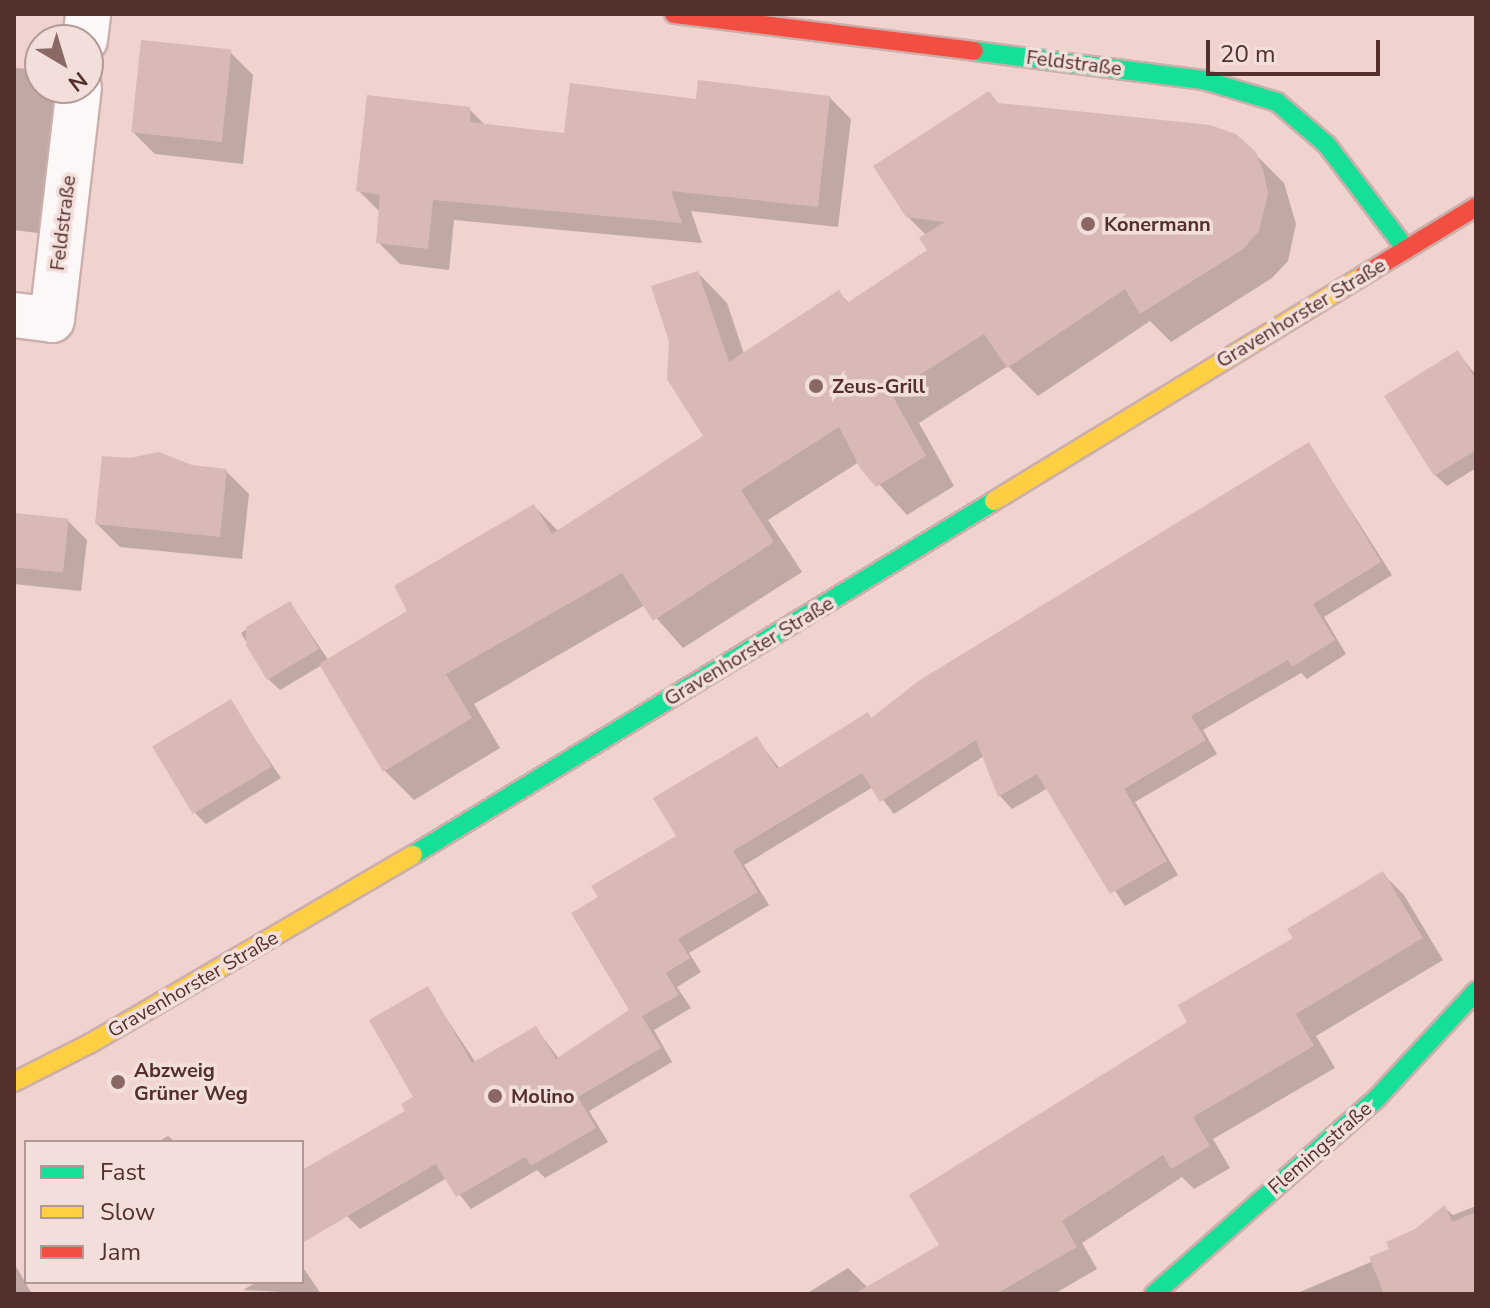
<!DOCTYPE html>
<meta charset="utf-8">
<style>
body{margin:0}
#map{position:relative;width:1490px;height:1308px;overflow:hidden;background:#f0d2ce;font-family:"Nunito Sans",sans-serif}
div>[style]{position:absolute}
.shadow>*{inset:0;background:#0003}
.building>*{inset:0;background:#d8b9b5;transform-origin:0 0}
.roads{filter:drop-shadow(2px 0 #ccaeab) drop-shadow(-2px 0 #ccaeab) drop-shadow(0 2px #ccaeab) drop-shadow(0 -2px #ccaeab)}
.street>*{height:44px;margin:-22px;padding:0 22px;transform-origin:22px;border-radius:22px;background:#fdf8f8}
.fast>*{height:18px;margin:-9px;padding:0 9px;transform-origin:9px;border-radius:9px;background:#16e098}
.slow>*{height:18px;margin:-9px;padding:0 9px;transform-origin:9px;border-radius:9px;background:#ffcf43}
.jam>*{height:18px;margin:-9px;padding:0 9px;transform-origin:9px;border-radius:9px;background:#f24e42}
.dots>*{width:22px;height:22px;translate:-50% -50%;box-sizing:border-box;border:4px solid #f2dfdc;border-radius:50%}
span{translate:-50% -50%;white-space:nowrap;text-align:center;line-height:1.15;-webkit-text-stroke:7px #f2dfdc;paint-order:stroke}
.street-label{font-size:20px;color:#53302b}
.poi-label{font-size:20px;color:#53302b;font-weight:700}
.left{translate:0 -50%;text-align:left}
.frame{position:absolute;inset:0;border:16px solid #53302b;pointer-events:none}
.legend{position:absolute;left:24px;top:1140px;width:280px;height:144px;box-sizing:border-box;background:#f2dfdc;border:2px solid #b29995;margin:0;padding:10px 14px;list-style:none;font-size:24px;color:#53302b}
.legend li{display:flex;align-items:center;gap:16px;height:40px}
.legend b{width:40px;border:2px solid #b29995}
.north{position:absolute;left:24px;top:24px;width:80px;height:80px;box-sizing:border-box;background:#f2dfdc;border:2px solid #b29995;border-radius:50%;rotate:142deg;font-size:22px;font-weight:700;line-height:32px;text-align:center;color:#53302b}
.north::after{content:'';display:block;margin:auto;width:28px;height:36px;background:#8a6964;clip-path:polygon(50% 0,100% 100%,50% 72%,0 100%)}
.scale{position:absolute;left:1206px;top:40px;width:174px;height:36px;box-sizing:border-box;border:4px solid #53302b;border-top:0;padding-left:10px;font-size:24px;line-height:28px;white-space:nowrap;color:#53302b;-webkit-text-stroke:6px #f2dfdc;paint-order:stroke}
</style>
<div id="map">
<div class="shadow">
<i style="clip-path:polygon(230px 52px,253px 75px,243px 164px,155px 154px,132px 131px)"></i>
<i style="clip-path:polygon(14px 68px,33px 69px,40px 76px,40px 88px,52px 88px,83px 119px,70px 237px,14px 230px)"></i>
<i style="clip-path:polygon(989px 93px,1000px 105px,1254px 153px,1284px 183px,1296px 224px,1288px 261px,1272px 278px,1171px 342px,1150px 321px,1038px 396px,1008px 366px,919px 423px,954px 486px,907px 515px,859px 462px,768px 520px,802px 572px,683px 648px,645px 605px,474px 704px,500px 748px,414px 800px,385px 771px,322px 665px,280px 690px,268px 679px,241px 633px,290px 603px,329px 661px,410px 612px,534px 506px,559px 532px,706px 437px,698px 273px,727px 303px,744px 354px,839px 293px,849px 303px,930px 251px,927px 236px,907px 216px)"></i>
<i style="clip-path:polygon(829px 97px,851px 119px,838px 227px,691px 211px,702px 243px,454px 220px,449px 270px,400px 264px,378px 242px,379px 211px,358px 190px,469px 109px,486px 126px,565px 136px,698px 101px)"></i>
<i style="clip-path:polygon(1458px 353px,1476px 375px,1476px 468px,1447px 486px,1435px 475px)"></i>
<i style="clip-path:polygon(1309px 445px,1392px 575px,1324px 617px,1346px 654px,1307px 679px,1301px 673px,1203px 730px,1217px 754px,1135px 802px,1178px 875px,1125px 906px,1048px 788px,1012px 809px,1000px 796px,984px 756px,894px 814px,873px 787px,744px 865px,769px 905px,689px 953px,701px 972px,677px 987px,691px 1008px,654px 1030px,672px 1062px,589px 1111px,608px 1142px,545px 1178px,537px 1170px,471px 1209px,447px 1178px,360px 1229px,347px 1216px,416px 1098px,427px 989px,476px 1063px,536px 1028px,559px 1059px,631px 1011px,601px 898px,679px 836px,756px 738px,780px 769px,872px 720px)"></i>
<i style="clip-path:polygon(192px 467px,226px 471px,249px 494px,242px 559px,120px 547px,97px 524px)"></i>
<i style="clip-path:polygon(14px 515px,68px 521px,87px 540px,81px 591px,14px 584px)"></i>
<i style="clip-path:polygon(230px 702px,281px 778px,206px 824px,195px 813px)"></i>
<i style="clip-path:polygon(1383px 874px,1404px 895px,1443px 960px,1316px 1036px,1335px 1068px,1213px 1139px,1230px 1168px,1194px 1189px,1182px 1177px,1082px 1243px,1097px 1269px,1054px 1294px,806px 1294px,848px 1268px,868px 1288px,941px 1246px,1190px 1022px)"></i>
<i style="clip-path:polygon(168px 1136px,175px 1142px,158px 1142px)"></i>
<i style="clip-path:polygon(1476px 1206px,1476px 1294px,1295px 1294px,1371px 1262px,1445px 1208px,1453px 1215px)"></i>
<i style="clip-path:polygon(14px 1263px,32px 1294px,14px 1294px)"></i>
<i style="clip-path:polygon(302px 1266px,321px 1294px,243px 1290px,257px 1282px,302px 1282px)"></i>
</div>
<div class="building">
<i style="left:141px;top:40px;width:91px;height:93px;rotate:6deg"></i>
<i style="clip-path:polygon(698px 80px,830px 96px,818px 207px,671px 191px,682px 223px,433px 200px,428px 249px,376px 243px,380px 195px,356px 191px,367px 95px,470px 107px,470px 122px,564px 133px,570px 83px,696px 99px)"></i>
<i style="clip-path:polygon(989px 91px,998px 103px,1210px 125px,1236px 134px,1256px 152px,1264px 173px,1268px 194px,1259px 231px,1243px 249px,1140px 314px,1125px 289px,1007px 368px,984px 334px,891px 393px,926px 456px,876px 487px,860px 468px,839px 427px,741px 490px,774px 542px,653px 621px,622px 573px,446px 674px,472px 718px,383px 772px,319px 664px,407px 611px,394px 586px,534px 504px,552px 534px,703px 436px,667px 379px,669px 342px,651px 286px,698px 271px,729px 362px,839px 290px,847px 303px,927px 250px,919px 238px,945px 222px,906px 217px,873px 166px)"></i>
<i style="clip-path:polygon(1458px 350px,1476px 380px,1476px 450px,1434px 476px,1384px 396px)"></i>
<i style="clip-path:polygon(1309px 442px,1381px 562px,1313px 604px,1335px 640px,1292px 667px,1288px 660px,1191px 716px,1206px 740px,1124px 789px,1167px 861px,1110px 894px,1037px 774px,998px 797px,976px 740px,880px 802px,862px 773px,733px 851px,758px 892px,678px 939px,690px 958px,666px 973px,679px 995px,642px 1016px,661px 1048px,578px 1097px,596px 1128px,531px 1166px,525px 1157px,456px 1197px,436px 1164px,302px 1243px,302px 1170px,405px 1111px,401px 1104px,413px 1097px,369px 1020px,428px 986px,472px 1063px,536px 1026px,556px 1059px,629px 1010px,571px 913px,598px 897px,591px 886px,676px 836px,653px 798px,757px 736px,777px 769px,868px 712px,871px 718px,920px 680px)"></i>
<i style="clip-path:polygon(159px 452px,192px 465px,227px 469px,220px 537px,95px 524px,102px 456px,130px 458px)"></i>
<i style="left:14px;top:513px;width:55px;height:54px;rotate:6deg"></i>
<i style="clip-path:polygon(290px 601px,319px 649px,267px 680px,246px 645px,246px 627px)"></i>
<i style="left:231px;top:699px;width:79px;height:92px;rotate:59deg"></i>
<i style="clip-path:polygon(1383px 871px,1423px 938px,1296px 1014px,1314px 1046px,1193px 1117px,1210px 1146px,1171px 1169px,1163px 1155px,1062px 1221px,1077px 1247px,996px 1294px,854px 1294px,939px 1245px,909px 1195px,1187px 1022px,1178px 1005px,1293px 938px,1287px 929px)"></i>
<i style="clip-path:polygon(1445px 1205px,1452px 1222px,1476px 1212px,1476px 1294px,1384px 1294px,1369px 1257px,1389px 1249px,1386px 1242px,1415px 1229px)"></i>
</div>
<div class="roads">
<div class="street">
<i style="left:85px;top:40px;width:26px;rotate:-83deg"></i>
<i style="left:14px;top:315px;width:38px;rotate:7deg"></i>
<i style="left:52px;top:320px;width:234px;rotate:-83.4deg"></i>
</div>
<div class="fast">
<i style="left:974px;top:51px;width:231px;rotate:7.2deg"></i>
<i style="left:1203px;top:80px;width:77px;rotate:16.6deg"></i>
<i style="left:1277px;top:102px;width:66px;rotate:40.7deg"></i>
<i style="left:1327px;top:145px;width:131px;rotate:52.8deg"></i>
<i style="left:413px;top:855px;width:680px;rotate:-31.35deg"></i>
<i style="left:1154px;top:1294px;width:297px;rotate:-41.3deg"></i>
<i style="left:1377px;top:1098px;width:146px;rotate:-47.2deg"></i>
</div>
<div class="slow">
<i style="left:994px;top:501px;width:434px;rotate:-31.4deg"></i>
<i style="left:14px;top:1082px;width:86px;rotate:-26.9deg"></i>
<i style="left:91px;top:1043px;width:373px;rotate:-30.3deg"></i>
</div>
<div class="jam">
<i style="left:674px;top:14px;width:302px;rotate:7deg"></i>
<i style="left:1364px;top:275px;width:131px;rotate:-31.3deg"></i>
</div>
</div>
<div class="dots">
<i style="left:1088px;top:224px;background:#8a6964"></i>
<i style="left:816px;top:386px;background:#8a6964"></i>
<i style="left:118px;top:1082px;background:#8a6964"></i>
<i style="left:495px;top:1096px;background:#8a6964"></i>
</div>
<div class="street-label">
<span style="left:1074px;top:63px;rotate:7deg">Feldstraße</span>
<span style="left:63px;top:223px;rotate:-83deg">Feldstraße</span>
<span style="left:1301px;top:313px;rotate:-31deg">Gravenhorster Straße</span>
<span style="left:749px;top:651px;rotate:-31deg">Gravenhorster Straße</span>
<span style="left:193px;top:984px;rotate:-30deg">Gravenhorster Straße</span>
<span style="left:1320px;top:1148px;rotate:-41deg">Flemingstraße</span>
</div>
<div class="poi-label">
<span class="left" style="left:1104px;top:224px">Konermann</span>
<span class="left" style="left:832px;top:386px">Zeus-Grill</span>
<span class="left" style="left:134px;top:1082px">Abzweig<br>Grüner Weg</span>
<span class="left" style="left:511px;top:1096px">Molino</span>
</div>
<div class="frame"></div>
<ul class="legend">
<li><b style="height:10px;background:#16e098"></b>Fast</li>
<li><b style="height:10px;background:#ffcf43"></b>Slow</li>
<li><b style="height:10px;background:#f24e42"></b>Jam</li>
</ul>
<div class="north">N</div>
<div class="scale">20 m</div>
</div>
